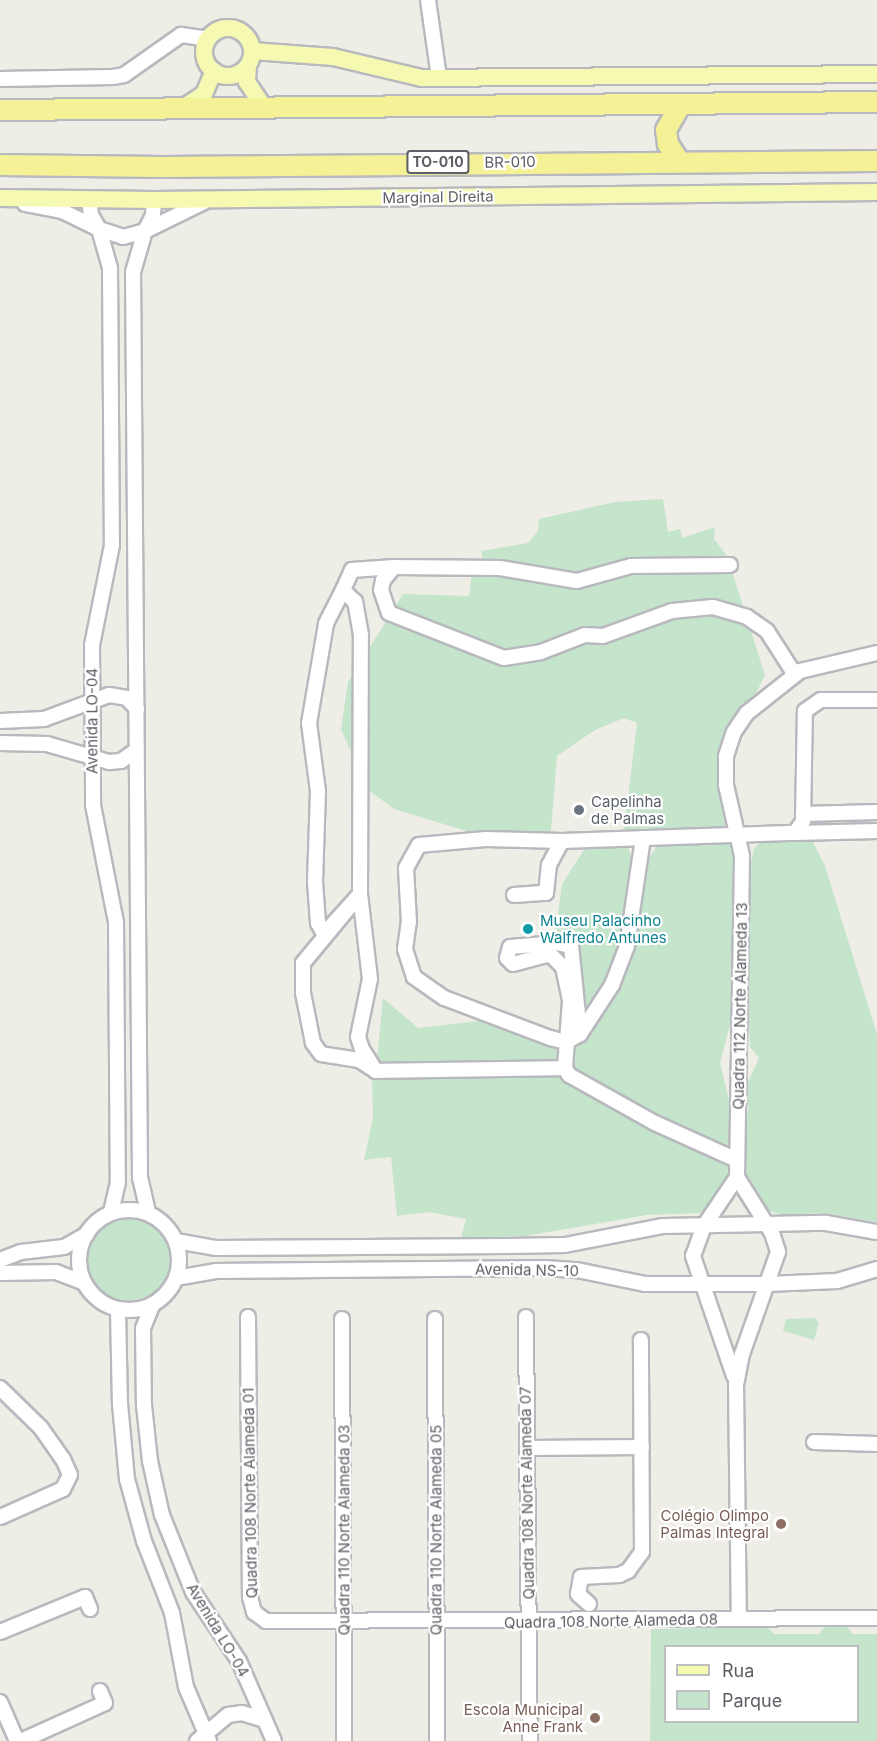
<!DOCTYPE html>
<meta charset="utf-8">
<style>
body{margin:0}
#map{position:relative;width:877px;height:1741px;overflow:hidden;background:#efeee6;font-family:Inter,sans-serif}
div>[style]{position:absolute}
.green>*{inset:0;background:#c4e4cb}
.round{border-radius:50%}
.roads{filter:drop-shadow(2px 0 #b8b9be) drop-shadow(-2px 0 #b8b9be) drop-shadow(0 2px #b8b9be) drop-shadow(0 -2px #b8b9be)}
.minor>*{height:14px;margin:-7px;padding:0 7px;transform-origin:7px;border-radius:7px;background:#fff}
.minor>.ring{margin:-7px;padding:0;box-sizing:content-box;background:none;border:14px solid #fff;border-radius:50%}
.major>*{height:16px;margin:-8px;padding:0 8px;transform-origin:8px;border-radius:8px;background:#f5f9b1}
.major>.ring{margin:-8px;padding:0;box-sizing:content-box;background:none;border:16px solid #f5f9b1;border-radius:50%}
.highway>*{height:20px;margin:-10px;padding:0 10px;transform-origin:10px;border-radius:10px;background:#f5f197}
.dots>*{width:16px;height:16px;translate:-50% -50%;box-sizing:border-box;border:3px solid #fff;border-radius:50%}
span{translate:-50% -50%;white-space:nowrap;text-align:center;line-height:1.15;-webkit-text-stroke:4.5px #fff;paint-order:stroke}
.shield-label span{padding:2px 4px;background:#fff;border:2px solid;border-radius:4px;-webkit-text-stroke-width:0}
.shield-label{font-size:14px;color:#5d5f65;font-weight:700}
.street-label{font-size:15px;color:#5d5f65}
.worship-label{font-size:15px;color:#5b616d}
.left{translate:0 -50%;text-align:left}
.culture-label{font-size:15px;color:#0d838f}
.education-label{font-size:15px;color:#785e54}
.right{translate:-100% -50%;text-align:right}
.legend{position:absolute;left:664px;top:1645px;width:195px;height:78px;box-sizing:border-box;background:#fff;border:2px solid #bebfc1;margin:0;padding:8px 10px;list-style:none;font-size:18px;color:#5d5f65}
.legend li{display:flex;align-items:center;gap:12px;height:30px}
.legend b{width:30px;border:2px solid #bebfc1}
</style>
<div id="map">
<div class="green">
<i style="clip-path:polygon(663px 499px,668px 532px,680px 529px,682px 538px,715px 527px,714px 539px,727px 556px,765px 675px,726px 756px,734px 827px,624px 829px,637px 723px,624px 718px,595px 730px,557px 756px,551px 831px,493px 839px,394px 809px,367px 789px,341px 729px,348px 682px,403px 594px,469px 596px,472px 573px,485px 567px,481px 551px,528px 543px,538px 531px,539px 519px,615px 502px)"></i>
<i style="clip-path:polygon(735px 836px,730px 1025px,720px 1063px,729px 1100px,729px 1184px,702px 1213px,647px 1215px,525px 1236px,461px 1238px,466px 1219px,429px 1212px,397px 1216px,391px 1157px,364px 1160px,373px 1118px,372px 1076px,376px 1071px,383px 998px,418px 1028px,479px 1021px,571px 1055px,602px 1015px,631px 958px,644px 865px,660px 842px)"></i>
<i style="clip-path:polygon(810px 836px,825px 866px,877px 1034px,877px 1222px,823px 1213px,783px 1215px,767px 1210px,749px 1194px,743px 1175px,744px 1124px,749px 1108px,744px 1091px,759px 1058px,750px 1047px,748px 992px,748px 876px,754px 849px,761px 841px)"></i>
<i style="clip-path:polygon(628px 846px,632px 860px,629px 906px,619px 949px,600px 993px,584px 1017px,576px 953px,555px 936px,562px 884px,586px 847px)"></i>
<i class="round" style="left:85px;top:1217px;width:88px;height:88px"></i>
<i style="clip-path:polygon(815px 1318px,819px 1323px,814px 1340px,783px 1331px,786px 1319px)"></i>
<i style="clip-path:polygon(evenodd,847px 1626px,852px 1634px,877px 1634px,877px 1741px,650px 1741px,651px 1629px,768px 1627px,774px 1634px,819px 1634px,825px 1627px,847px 1626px,666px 1646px,858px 1646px,858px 1722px,666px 1722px,666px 1646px)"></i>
</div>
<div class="roads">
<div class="minor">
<i style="left:428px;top:0;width:78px;rotate:81.9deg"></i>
<i style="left:0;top:79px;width:113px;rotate:-1deg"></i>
<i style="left:113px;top:77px;width:11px;rotate:-10deg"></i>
<i style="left:124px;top:75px;width:70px;rotate:-35.1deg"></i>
<i style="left:181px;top:35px;width:27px;rotate:8deg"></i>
<i style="left:89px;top:199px;width:16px;rotate:83deg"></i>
<i style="left:91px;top:215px;width:16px;rotate:60deg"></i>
<i style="left:99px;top:229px;width:25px;rotate:18deg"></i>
<i style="left:123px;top:237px;width:23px;rotate:-15deg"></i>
<i style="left:145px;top:231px;width:18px;rotate:-63deg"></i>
<i style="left:153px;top:215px;width:15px;rotate:-86deg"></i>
<i style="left:25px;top:204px;width:38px;rotate:11deg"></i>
<i style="left:62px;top:211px;width:41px;rotate:25.9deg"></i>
<i style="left:99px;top:229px;width:41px;rotate:74.2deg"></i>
<i style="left:110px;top:268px;width:277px;rotate:89.6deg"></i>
<i style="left:112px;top:545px;width:102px;rotate:101.3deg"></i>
<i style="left:92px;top:645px;width:160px;rotate:89.6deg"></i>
<i style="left:93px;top:805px;width:119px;rotate:78.9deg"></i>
<i style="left:116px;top:922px;width:260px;rotate:89.6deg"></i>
<i style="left:118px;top:1182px;width:32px;rotate:103deg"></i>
<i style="left:394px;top:567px;width:17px;rotate:130deg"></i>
<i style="left:383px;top:580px;width:10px;rotate:101deg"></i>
<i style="left:381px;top:590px;width:24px;rotate:71deg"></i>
<i style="left:389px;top:613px;width:123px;rotate:21.4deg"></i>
<i style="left:504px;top:658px;width:37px;rotate:-9deg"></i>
<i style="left:541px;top:652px;width:47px;rotate:-21.1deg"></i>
<i style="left:585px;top:635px;width:18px;rotate:3deg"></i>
<i style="left:603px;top:636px;width:73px;rotate:-19.9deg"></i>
<i style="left:672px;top:611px;width:41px;rotate:-5.6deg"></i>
<i style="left:713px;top:607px;width:35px;rotate:16deg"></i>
<i style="left:747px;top:617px;width:24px;rotate:35deg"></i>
<i style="left:767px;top:631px;width:52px;rotate:57.5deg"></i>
<i style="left:343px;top:590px;width:22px;rotate:-66deg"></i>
<i style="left:352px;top:570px;width:42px;rotate:-4.1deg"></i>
<i style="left:394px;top:567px;width:106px;rotate:0.5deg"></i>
<i style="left:500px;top:568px;width:78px;rotate:9.6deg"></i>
<i style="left:577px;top:581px;width:56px;rotate:-15.5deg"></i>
<i style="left:631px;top:566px;width:99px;rotate:-0.6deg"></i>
<i style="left:0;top:721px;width:44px;rotate:-2.6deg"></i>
<i style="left:44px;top:719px;width:69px;rotate:-20.3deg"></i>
<i style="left:109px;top:695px;width:18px;rotate:9deg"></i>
<i style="left:127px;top:698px;width:15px;rotate:48deg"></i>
<i style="left:0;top:743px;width:47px;rotate:1.2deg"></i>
<i style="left:47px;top:744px;width:65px;rotate:16.2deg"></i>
<i style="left:109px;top:762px;width:12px;rotate:-5deg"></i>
<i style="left:121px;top:761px;width:19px;rotate:-35deg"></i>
<i style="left:803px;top:814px;width:74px;rotate:-1.5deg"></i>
<i style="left:795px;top:833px;width:82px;rotate:-1.4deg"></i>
<i style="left:643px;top:838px;width:109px;rotate:98.4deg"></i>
<i style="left:627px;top:946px;width:42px;rotate:111deg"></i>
<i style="left:612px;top:985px;width:59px;rotate:123.1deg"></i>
<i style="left:580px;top:1034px;width:16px;rotate:150deg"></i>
<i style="left:566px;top:1042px;width:16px;rotate:-166deg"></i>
<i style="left:550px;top:1038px;width:113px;rotate:-159.3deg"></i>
<i style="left:444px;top:998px;width:37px;rotate:-145deg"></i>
<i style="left:414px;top:977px;width:29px;rotate:-108deg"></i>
<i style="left:405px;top:949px;width:27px;rotate:-82deg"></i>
<i style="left:409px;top:922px;width:54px;rotate:-93.2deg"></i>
<i style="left:406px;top:868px;width:26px;rotate:-61deg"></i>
<i style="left:419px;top:845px;width:67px;rotate:-5.1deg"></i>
<i style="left:486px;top:839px;width:76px;rotate:1.5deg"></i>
<i style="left:562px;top:841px;width:233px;rotate:-2deg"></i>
<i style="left:795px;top:833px;width:14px;rotate:-56deg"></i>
<i style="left:803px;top:821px;width:110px;rotate:-89deg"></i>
<i style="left:805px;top:711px;width:19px;rotate:-35deg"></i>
<i style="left:821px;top:700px;width:56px"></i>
<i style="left:514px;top:895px;width:32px;rotate:-4deg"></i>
<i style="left:546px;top:893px;width:28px;rotate:-84deg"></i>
<i style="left:549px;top:865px;width:27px;rotate:-62deg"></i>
<i style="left:580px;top:1034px;width:88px;rotate:-95.8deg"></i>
<i style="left:571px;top:946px;width:14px;rotate:-168deg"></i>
<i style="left:557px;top:943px;width:47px;rotate:175.1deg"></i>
<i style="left:510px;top:947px;width:11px;rotate:105deg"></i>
<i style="left:507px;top:958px;width:8px;rotate:45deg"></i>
<i style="left:513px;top:964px;width:38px;rotate:-15deg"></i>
<i style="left:550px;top:954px;width:18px;rotate:45deg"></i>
<i style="left:563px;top:967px;width:35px;rotate:78deg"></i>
<i style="left:570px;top:1001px;width:67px;rotate:94.3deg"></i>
<i style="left:565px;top:1068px;width:8px;rotate:60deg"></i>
<i style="left:569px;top:1075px;width:98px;rotate:29.2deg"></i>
<i style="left:655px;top:1123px;width:90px;rotate:24.3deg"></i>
<i style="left:376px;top:1071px;width:20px;rotate:-147deg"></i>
<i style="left:359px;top:1060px;width:38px;rotate:-171deg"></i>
<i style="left:321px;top:1054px;width:14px;rotate:-126deg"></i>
<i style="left:313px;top:1043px;width:51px;rotate:-101.3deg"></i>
<i style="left:303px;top:993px;width:30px;rotate:-90deg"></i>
<i style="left:303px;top:963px;width:89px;rotate:-50.4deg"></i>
<i style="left:360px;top:894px;width:259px;rotate:-89.8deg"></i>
<i style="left:361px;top:635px;width:34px;rotate:-100deg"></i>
<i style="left:355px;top:602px;width:17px;rotate:-135deg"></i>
<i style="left:343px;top:590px;width:38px;rotate:117deg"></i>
<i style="left:326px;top:624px;width:100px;rotate:99.7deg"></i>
<i style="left:309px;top:723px;width:69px;rotate:82.5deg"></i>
<i style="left:318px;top:791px;width:91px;rotate:91.9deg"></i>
<i style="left:315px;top:882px;width:41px;rotate:85.8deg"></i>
<i style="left:318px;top:923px;width:13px;rotate:61deg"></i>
<i style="left:324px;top:934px;width:54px;rotate:-48deg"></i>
<i style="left:360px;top:894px;width:86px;rotate:83.3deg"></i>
<i style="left:370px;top:979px;width:59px;rotate:101.7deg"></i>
<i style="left:358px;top:1037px;width:13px;rotate:72deg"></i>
<i style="left:362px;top:1049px;width:26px;rotate:58deg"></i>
<i style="left:376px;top:1071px;width:189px;rotate:-0.9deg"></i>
<i style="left:737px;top:1177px;width:321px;rotate:-89.1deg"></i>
<i style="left:742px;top:856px;width:73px;rotate:-102.7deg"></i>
<i style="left:726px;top:785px;width:29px;rotate:-90deg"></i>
<i style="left:726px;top:756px;width:25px;rotate:-72deg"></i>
<i style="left:734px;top:732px;width:23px;rotate:-56deg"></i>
<i style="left:747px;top:713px;width:68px;rotate:-38.4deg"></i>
<i style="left:800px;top:671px;width:79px;rotate:-13.2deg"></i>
<i style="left:737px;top:1177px;width:66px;rotate:58deg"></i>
<i style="left:772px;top:1233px;width:20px;rotate:72deg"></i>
<i style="left:778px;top:1252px;width:108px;rotate:109.4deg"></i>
<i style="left:742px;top:1354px;width:31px;rotate:101deg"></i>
<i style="left:736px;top:1384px;width:235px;rotate:89.3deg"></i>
<i class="ring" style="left:79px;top:1210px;width:86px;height:86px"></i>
<i style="left:148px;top:1212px;width:35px;rotate:-103deg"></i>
<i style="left:140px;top:1178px;width:906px;rotate:-90.44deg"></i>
<i style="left:133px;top:272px;width:43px;rotate:-73.7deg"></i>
<i style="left:145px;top:231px;width:66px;rotate:-26.2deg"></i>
<i style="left:176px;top:1241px;width:41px;rotate:9.9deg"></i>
<i style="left:216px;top:1248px;width:291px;rotate:-0.4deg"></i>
<i style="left:507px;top:1246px;width:58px;rotate:-1deg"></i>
<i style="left:565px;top:1245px;width:100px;rotate:-11deg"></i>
<i style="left:663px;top:1226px;width:163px;rotate:-1.1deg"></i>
<i style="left:826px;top:1223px;width:52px;rotate:10deg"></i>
<i style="left:0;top:1260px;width:22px;rotate:-21deg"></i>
<i style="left:21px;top:1252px;width:43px;rotate:-6.6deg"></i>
<i style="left:64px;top:1247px;width:26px;rotate:-29deg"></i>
<i style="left:0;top:1273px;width:56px;rotate:-1deg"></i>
<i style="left:56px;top:1272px;width:30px;rotate:21deg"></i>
<i style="left:176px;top:1278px;width:40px;rotate:-10deg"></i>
<i style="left:215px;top:1271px;width:330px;rotate:-0.5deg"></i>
<i style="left:545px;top:1268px;width:32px;rotate:4deg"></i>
<i style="left:577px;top:1270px;width:69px;rotate:11.6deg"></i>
<i style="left:645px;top:1284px;width:123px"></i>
<i style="left:768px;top:1284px;width:69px;rotate:-2.5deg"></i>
<i style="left:837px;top:1281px;width:42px;rotate:-16.7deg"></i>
<i style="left:152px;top:1306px;width:24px;rotate:112deg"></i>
<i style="left:143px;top:1328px;width:77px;rotate:89.3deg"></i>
<i style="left:144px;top:1405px;width:56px;rotate:83.9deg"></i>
<i style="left:150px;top:1461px;width:55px;rotate:77.5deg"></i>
<i style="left:162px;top:1515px;width:83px;rotate:68.1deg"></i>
<i style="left:193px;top:1592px;width:83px;rotate:56.3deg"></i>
<i style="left:239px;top:1661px;width:87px;rotate:66.4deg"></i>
<i style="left:118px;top:1310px;width:94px;rotate:88.8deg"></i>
<i style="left:120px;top:1404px;width:75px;rotate:84.7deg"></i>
<i style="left:127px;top:1479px;width:64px;rotate:74.7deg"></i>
<i style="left:144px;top:1541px;width:77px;rotate:68.7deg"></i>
<i style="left:172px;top:1613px;width:75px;rotate:79.3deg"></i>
<i style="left:186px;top:1687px;width:59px;rotate:66.9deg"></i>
<i style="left:248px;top:1317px;width:280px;rotate:89.6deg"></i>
<i style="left:250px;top:1597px;width:16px;rotate:75deg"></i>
<i style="left:254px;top:1612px;width:15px;rotate:37deg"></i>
<i style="left:266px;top:1621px;width:611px;rotate:-0.28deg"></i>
<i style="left:526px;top:1317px;width:424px;rotate:89.5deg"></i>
<i style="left:342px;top:1319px;width:422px;rotate:89.7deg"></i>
<i style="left:435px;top:1319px;width:422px;rotate:89.7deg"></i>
<i style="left:734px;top:1376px;width:127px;rotate:-108.9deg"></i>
<i style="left:693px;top:1256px;width:32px;rotate:-70deg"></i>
<i style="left:704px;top:1226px;width:59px;rotate:-56deg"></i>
<i style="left:0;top:1388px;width:57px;rotate:44.3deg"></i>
<i style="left:41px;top:1428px;width:38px;rotate:55deg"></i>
<i style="left:63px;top:1459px;width:17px;rotate:66deg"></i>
<i style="left:70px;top:1475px;width:16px;rotate:117deg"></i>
<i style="left:63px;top:1489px;width:69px;rotate:156deg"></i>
<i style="left:814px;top:1442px;width:63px;rotate:1.8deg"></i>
<i style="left:527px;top:1448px;width:115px;rotate:-0.5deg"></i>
<i style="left:589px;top:1604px;width:15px;rotate:-138deg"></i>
<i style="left:578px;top:1594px;width:17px;rotate:-80deg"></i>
<i style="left:581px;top:1577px;width:38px;rotate:-3deg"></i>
<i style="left:619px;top:1575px;width:10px;rotate:-24deg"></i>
<i style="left:628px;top:1571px;width:24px;rotate:-54deg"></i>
<i style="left:642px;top:1552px;width:212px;rotate:-90.3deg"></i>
<i style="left:0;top:1632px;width:92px;rotate:-22.4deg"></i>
<i style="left:85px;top:1597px;width:13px;rotate:67deg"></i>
<i style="left:0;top:1702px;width:43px;rotate:66.4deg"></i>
<i style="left:21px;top:1741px;width:92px;rotate:-24.3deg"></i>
<i style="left:105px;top:1703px;width:13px;rotate:-113deg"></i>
<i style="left:197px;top:1741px;width:40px;rotate:-40deg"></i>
<i style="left:228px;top:1715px;width:14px;rotate:-8deg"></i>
<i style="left:242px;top:1713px;width:24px;rotate:17deg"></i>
</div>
<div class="major">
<i class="ring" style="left:204px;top:28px;width:32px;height:32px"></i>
<i style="left:253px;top:51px;width:80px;rotate:4.3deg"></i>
<i style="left:333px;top:57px;width:91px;rotate:13.3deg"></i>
<i style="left:422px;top:78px;width:455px;rotate:-0.5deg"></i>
<i style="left:248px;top:66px;width:16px;rotate:94deg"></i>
<i style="left:247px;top:82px;width:29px;rotate:56deg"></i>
<i style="left:181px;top:109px;width:27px;rotate:-33deg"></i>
<i style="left:204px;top:94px;width:25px;rotate:-67deg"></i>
<i style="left:0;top:198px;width:154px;rotate:0.7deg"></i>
<i style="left:154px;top:200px;width:723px;rotate:-0.63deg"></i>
</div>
<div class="highway">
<i style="left:0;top:110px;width:877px;rotate:-0.52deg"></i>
<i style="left:680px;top:162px;width:22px;rotate:-124deg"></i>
<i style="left:668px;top:144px;width:14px;rotate:-98deg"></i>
<i style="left:666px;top:130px;width:30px;rotate:-60deg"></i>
<i style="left:0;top:165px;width:162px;rotate:0.7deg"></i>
<i style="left:162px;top:167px;width:715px;rotate:-0.48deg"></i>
</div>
</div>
<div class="dots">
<i style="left:579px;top:810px;background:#6b7280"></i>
<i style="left:528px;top:929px;background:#0f9aa8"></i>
<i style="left:781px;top:1524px;background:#8d6e63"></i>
<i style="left:595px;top:1718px;background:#8d6e63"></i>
</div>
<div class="shield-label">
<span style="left:438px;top:162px">TO-010</span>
</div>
<div class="street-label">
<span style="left:510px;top:162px;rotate:-1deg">BR-010</span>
<span style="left:438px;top:197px;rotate:-1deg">Marginal Direita</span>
<span style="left:92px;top:721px;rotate:-90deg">Avenida LO-04</span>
<span style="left:740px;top:1006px;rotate:-89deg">Quadra 112 Norte Alameda 13</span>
<span style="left:527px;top:1270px;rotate:1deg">Avenida NS-10</span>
<span style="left:250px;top:1493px;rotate:-91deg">Quadra 108 Norte Alameda 01</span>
<span style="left:527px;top:1493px;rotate:-91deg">Quadra 108 Norte Alameda 07</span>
<span style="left:344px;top:1530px;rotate:-90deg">Quadra 110 Norte Alameda 03</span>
<span style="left:436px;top:1530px;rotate:-90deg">Quadra 110 Norte Alameda 05</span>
<span style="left:611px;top:1621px;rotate:-1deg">Quadra 108 Norte Alameda 08</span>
<span style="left:218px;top:1630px;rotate:59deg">Avenida LO-04</span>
</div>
<div class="worship-label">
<span class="left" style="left:591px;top:810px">Capelinha<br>de Palmas</span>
</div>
<div class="culture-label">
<span class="left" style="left:540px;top:929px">Museu Palacinho<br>Walfredo Antunes</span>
</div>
<div class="education-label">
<span class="right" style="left:769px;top:1524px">Colégio Olimpo<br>Palmas Integral</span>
<span class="right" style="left:583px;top:1718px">Escola Municipal<br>Anne Frank</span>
</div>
<ul class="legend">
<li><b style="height:8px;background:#f5f9b1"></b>Rua</li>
<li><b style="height:16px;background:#c4e4cb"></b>Parque</li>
</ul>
</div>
